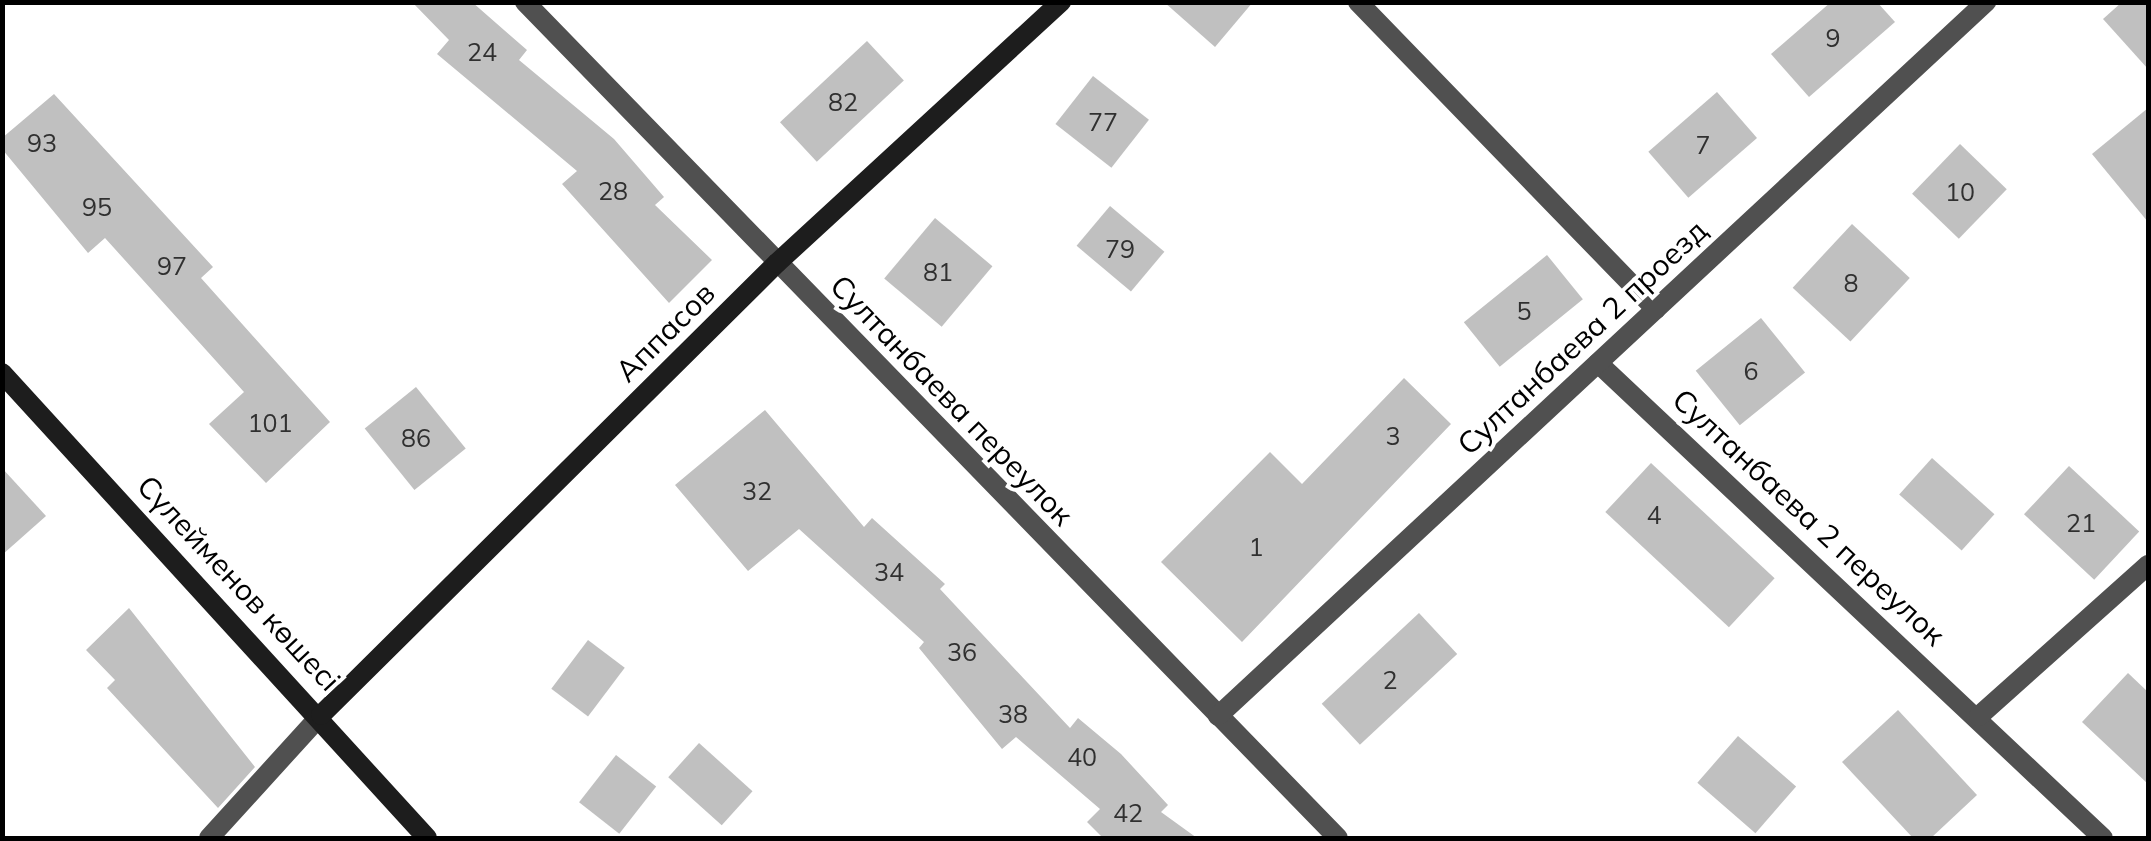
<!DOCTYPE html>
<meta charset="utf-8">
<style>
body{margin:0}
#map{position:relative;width:2151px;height:841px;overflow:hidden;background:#fff;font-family:Mulish,sans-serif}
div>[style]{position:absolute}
.building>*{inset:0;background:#c0c0c0;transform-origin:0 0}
.street>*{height:20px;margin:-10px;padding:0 10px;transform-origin:10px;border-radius:10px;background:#505050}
.secondary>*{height:20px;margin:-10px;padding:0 10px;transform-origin:10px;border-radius:10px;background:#1d1d1d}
span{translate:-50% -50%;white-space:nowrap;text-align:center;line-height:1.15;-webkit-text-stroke:8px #fff;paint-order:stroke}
.number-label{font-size:25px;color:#303030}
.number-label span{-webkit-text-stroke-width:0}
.street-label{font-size:30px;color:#000}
.frame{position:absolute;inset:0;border:5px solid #000;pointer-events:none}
</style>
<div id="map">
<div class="building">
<i style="clip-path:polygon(412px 2px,472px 2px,527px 50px,519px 60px,614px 139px,664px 197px,655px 205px,712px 260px,669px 303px,562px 184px,577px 171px,437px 54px,449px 40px)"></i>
<i style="clip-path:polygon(1164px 2px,1253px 2px,1215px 47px)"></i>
<i style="clip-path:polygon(1831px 2px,1877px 2px,1895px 22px,1809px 97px,1771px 54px)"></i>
<i style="clip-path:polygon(2122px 2px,2148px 2px,2148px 69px,2103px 19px)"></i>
<i style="left:867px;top:41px;width:54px;height:119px;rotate:47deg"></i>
<i style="left:1093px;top:76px;width:71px;height:61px;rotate:38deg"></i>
<i style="left:1717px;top:92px;width:61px;height:91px;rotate:49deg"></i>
<i style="clip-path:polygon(54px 94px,213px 267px,201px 278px,330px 422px,266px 483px,209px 424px,244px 392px,105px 238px,88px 253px,2px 149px,2px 138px)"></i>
<i style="clip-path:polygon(2148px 108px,2148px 222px,2092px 154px)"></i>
<i style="left:1960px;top:144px;width:65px;height:69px;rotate:44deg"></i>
<i style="left:1110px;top:206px;width:71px;height:52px;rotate:40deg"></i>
<i style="left:935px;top:218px;width:75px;height:79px;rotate:40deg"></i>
<i style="left:1852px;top:224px;width:79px;height:87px;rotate:43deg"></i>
<i style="left:1547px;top:255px;width:57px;height:107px;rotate:51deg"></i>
<i style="left:1761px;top:318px;width:70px;height:84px;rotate:51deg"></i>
<i style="clip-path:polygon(1404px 378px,1451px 424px,1242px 642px,1161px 562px,1270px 452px,1302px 484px)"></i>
<i style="left:416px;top:387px;width:79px;height:66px;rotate:51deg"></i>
<i style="clip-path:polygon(765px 410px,864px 527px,872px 518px,945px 584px,940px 589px,1070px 728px,1078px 718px,1121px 754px,1168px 805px,1161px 812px,1197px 838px,1103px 838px,1087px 822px,1100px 809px,1016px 737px,1002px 749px,919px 648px,924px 642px,799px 529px,748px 571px,675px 485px)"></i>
<i style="left:1932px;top:458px;width:84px;height:49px;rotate:42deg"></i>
<i style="left:1651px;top:463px;width:169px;height:67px;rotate:43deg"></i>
<i style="left:2069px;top:466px;width:96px;height:66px;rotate:43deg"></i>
<i style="clip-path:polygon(2px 468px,46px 516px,2px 555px)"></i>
<i style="clip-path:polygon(129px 608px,255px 767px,218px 808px,107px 688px,115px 680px,86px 650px)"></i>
<i style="left:1419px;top:613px;width:56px;height:133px;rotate:47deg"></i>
<i style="left:588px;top:640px;width:46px;height:61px;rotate:37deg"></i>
<i style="clip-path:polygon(2128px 673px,2148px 692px,2148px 784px,2082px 722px)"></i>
<i style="clip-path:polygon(1898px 710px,1977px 795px,1931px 838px,1913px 838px,1842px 762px)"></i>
<i style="left:1738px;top:736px;width:77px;height:62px;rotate:41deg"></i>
<i style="left:699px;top:743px;width:72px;height:46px;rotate:42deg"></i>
<i style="left:616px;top:755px;width:51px;height:60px;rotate:38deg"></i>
</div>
<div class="street">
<i style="left:525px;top:2px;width:1166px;rotate:45.8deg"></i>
<i style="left:1358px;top:2px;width:428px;rotate:45.9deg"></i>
<i style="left:1598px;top:363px;width:693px;rotate:43.25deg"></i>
<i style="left:1218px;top:716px;width:1049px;rotate:-42.91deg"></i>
<i style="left:1979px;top:716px;width:227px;rotate:-41.8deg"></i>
<i style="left:209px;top:838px;width:166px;rotate:-47.7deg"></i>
</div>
<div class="secondary">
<i style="left:2px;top:373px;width:630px;rotate:47.57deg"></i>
<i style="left:321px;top:715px;width:642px;rotate:-44.75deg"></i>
<i style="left:777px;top:263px;width:386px;rotate:-42.6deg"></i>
</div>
<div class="number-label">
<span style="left:1833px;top:38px">9</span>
<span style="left:482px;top:52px">24</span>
<span style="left:843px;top:102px">82</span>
<span style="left:1103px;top:122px">77</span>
<span style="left:42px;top:143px">93</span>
<span style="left:1703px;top:145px">7</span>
<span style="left:613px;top:191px">28</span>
<span style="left:1960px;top:192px">10</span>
<span style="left:97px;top:207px">95</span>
<span style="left:1120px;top:249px">79</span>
<span style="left:172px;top:266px">97</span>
<span style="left:938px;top:272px">81</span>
<span style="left:1851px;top:283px">8</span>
<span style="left:1524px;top:311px">5</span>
<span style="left:1751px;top:371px">6</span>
<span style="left:270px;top:423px">101</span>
<span style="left:1393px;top:436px">3</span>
<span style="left:416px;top:438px">86</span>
<span style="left:757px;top:491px">32</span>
<span style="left:1654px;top:515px">4</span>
<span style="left:2081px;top:523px">21</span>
<span style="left:1256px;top:547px">1</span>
<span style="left:889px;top:572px">34</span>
<span style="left:962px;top:652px">36</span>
<span style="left:1390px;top:680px">2</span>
<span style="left:1013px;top:714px">38</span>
<span style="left:1082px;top:757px">40</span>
<span style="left:1128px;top:813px">42</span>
</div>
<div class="street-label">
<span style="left:665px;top:332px;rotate:-45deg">Аппасов</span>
<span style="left:1582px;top:337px;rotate:-43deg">Султанбаева 2 проезд</span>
<span style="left:952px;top:400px;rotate:46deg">Султанбаева переулок</span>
<span style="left:1809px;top:517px;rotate:43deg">Султанбаева 2 переулок</span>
<span style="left:239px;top:583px;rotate:47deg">Сүлейменов көшесі</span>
</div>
<div class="frame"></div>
</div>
